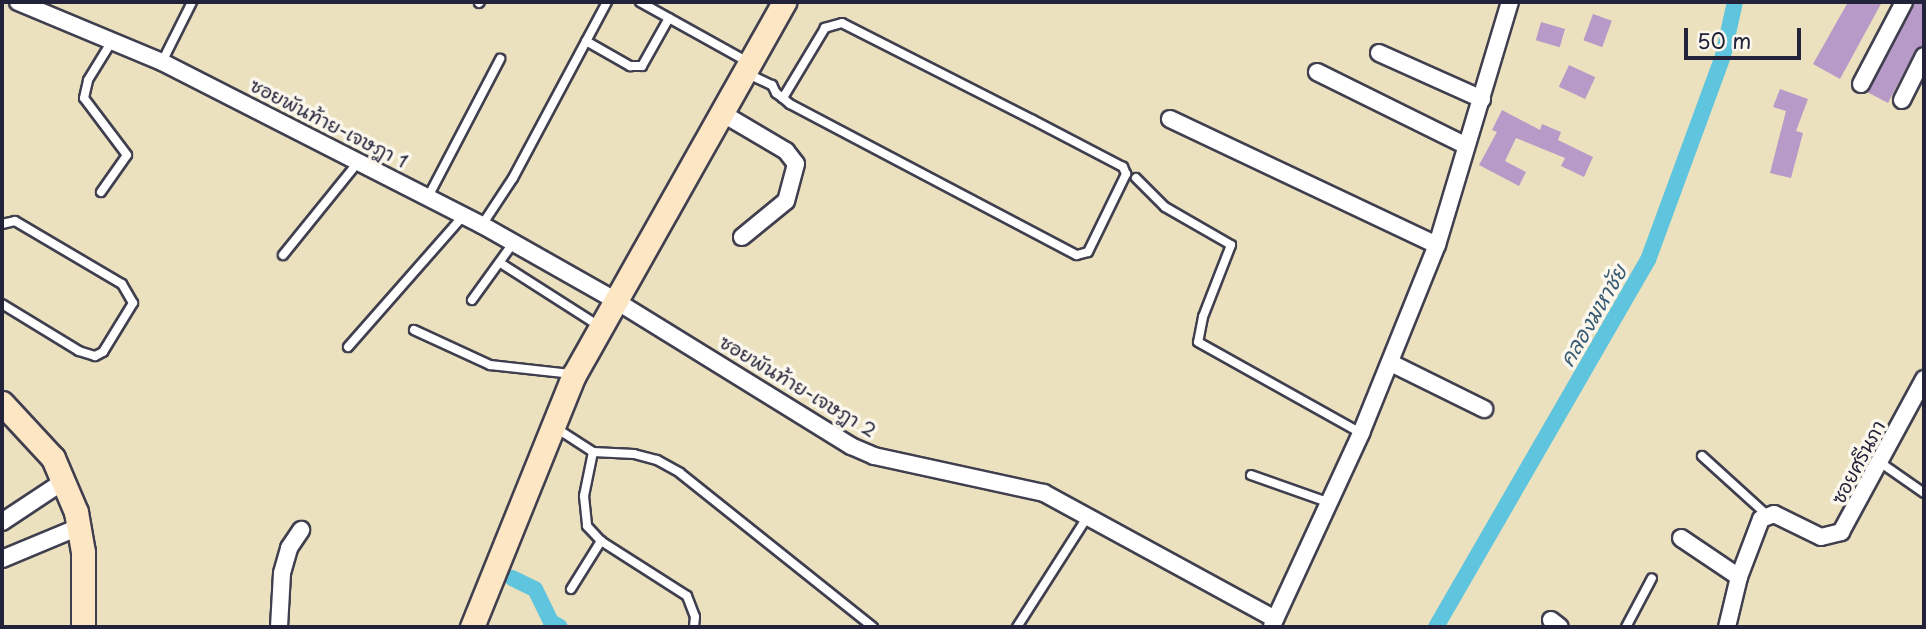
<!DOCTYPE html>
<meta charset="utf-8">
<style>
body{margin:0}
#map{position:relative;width:1926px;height:629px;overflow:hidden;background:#ebe1be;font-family:"Playpen Sans","Playpen Sans Thai",sans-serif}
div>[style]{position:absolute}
.canal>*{height:16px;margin:-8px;padding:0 8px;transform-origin:8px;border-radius:8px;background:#5fc4dd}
.building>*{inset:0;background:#b89ac8;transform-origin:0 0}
.roads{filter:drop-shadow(2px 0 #403f4f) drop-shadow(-2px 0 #403f4f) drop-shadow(0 2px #403f4f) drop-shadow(0 -2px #403f4f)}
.lane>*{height:8px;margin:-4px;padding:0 4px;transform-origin:4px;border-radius:4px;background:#fff}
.street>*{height:16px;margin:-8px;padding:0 8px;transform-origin:8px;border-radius:8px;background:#fff}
.secondary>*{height:23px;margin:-11.5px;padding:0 11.5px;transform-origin:11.5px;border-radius:11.5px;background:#fce6c4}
span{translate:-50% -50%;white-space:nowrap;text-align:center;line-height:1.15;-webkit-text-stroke:7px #fbf7ec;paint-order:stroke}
.street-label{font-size:19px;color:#22223b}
.water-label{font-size:21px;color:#375b74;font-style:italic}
.frame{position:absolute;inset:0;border:4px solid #22223b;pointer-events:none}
.scale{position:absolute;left:1684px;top:28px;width:117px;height:32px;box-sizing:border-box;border:4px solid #22223b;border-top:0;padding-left:9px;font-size:21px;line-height:24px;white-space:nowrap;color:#22223b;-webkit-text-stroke:5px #fbf7ec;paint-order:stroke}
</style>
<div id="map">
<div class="canal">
<i style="left:512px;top:578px;width:25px;rotate:26deg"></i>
<i style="left:535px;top:589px;width:37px;rotate:64deg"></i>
<i style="left:551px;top:622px;width:10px;rotate:29deg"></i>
<i style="left:1436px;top:627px;width:424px;rotate:-60deg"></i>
<i style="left:1648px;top:260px;width:217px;rotate:-69.8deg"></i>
<i style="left:1723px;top:56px;width:55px;rotate:-77.5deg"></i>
</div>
<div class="building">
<i style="clip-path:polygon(1848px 2px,1882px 2px,1840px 79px,1813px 64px)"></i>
<i style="clip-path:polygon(1914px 2px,1924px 2px,1924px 46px,1915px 51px,1888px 103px,1867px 92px)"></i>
<i style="left:1593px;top:14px;width:20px;height:28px;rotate:20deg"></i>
<i style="left:1541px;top:22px;width:25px;height:19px;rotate:16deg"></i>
<i style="left:1569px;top:65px;width:29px;height:24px;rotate:25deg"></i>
<i style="clip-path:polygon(1780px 89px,1808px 99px,1796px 131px,1803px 133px,1791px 178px,1770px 173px,1786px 111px,1773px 107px)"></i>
<i style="clip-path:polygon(1502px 110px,1540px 130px,1542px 124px,1561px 132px,1558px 140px,1593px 157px,1584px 177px,1561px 166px,1565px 158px,1516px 138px,1505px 161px,1526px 172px,1519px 186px,1479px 165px,1497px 132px,1492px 130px)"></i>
</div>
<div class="roads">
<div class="lane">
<i style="left:640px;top:2px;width:121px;rotate:29.1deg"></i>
<i style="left:479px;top:3px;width:1px;rotate:-45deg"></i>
<i style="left:586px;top:41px;width:51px;rotate:29.6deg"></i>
<i style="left:630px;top:66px;width:12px"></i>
<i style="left:642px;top:66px;width:55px;rotate:-60.6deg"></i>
<i style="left:162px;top:62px;width:67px;rotate:-63.4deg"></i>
<i style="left:746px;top:73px;width:29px;rotate:25deg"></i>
<i style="left:772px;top:85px;width:9px;rotate:63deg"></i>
<i style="left:776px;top:93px;width:9px;rotate:36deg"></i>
<i style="left:783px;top:98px;width:9px;rotate:41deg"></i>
<i style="left:790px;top:104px;width:324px;rotate:27.8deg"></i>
<i style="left:1077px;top:255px;width:11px;rotate:-15deg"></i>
<i style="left:1088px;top:252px;width:87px;rotate:-64deg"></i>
<i style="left:1126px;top:174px;width:8px;rotate:-113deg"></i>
<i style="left:1123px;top:167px;width:102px;rotate:-152.4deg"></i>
<i style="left:1033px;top:120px;width:214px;rotate:-153.1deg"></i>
<i style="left:842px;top:23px;width:18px;rotate:164deg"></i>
<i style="left:825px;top:28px;width:82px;rotate:121deg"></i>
<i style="left:1136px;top:178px;width:41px;rotate:45deg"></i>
<i style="left:1165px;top:207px;width:76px;rotate:29.9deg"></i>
<i style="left:1231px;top:245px;width:77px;rotate:111.3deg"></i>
<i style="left:1203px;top:317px;width:25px;rotate:101deg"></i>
<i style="left:1198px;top:342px;width:187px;rotate:29.2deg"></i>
<i style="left:101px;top:192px;width:45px;rotate:-54.9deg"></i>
<i style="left:127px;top:155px;width:71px;rotate:-127deg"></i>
<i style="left:84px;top:98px;width:18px;rotate:-77deg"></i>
<i style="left:88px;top:80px;width:46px;rotate:-58.4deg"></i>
<i style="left:428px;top:197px;width:156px;rotate:-62.4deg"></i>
<i style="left:2px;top:224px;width:13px;rotate:-13deg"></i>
<i style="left:15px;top:221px;width:124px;rotate:30.5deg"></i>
<i style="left:122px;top:284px;width:22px;rotate:60deg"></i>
<i style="left:133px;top:303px;width:57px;rotate:121.5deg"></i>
<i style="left:103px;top:352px;width:9px;rotate:153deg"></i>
<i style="left:95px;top:356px;width:17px;rotate:-163deg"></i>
<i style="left:79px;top:351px;width:90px;rotate:-148.6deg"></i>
<i style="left:482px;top:225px;width:56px;rotate:-56.6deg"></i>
<i style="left:513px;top:178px;width:200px;rotate:-61.9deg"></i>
<i style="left:283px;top:255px;width:121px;rotate:-51deg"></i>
<i style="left:502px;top:264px;width:115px;rotate:32.6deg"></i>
<i style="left:472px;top:300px;width:72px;rotate:-54.1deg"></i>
<i style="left:414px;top:330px;width:84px;rotate:24.7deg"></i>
<i style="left:490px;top:365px;width:81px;rotate:6.3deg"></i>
<i style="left:348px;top:347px;width:176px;rotate:-48.7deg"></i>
<i style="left:556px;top:428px;width:44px;rotate:33deg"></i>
<i style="left:593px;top:452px;width:41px;rotate:2.8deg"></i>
<i style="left:634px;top:454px;width:24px;rotate:15deg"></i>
<i style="left:657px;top:460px;width:26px;rotate:29deg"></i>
<i style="left:680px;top:473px;width:247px;rotate:38.6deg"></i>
<i style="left:593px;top:452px;width:45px;rotate:101.6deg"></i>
<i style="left:584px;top:496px;width:30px;rotate:84deg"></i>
<i style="left:587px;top:526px;width:21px;rotate:47deg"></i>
<i style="left:601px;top:541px;width:102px;rotate:32.6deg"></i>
<i style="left:687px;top:596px;width:22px;rotate:69deg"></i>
<i style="left:695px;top:617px;width:10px;rotate:96deg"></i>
<i style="left:1702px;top:456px;width:88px;rotate:42.2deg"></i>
<i style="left:1881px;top:463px;width:52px;rotate:34.9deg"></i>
<i style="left:1251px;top:475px;width:84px;rotate:19.5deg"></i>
<i style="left:571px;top:589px;width:57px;rotate:-58deg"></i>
<i style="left:1017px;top:627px;width:132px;rotate:-57.4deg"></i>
<i style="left:1626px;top:627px;width:55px;rotate:-62deg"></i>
</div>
<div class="street">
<i style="left:18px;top:2px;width:156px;rotate:22.6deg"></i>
<i style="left:162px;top:62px;width:359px;rotate:27deg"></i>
<i style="left:482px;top:225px;width:150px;rotate:29.5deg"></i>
<i style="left:613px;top:299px;width:280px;rotate:31.7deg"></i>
<i style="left:851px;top:446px;width:25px;rotate:23deg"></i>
<i style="left:874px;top:456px;width:174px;rotate:12.3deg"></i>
<i style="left:1044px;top:493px;width:263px;rotate:28.6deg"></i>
<i style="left:1379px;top:53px;width:113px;rotate:24.1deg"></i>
<i style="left:1317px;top:72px;width:165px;rotate:26.3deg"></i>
<i style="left:1861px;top:84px;width:93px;rotate:-62.3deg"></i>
<i style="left:1902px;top:100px;width:49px;rotate:-63.4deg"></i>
<i style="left:720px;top:112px;width:77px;rotate:30.6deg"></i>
<i style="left:786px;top:151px;width:16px;rotate:52deg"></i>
<i style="left:796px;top:164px;width:38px;rotate:105deg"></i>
<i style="left:786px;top:201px;width:57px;rotate:140.7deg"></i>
<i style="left:1170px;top:119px;width:295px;rotate:25.3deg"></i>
<i style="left:1391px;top:363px;width:104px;rotate:26.3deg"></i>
<i style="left:2px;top:522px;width:74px;rotate:-33.5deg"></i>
<i style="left:1681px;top:538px;width:70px;rotate:33.9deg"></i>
<i style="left:2px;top:559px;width:83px;rotate:-22.6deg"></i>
<i style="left:1551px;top:620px;width:11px;rotate:38deg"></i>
<i style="left:1272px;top:626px;width:213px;rotate:-65.2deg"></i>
<i style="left:1361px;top:433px;width:203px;rotate:-68deg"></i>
<i style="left:1437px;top:245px;width:254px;rotate:-73.3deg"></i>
<i style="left:279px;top:627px;width:54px;rotate:-86.8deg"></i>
<i style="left:282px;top:573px;width:26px;rotate:-74deg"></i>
<i style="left:289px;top:548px;width:22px;rotate:-56deg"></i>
<i style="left:1727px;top:627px;width:51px;rotate:-76.5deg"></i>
<i style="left:1739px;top:577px;width:62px;rotate:-69.2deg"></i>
<i style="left:1761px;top:519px;width:14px;rotate:-21deg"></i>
<i style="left:1774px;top:514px;width:52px;rotate:26.1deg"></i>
<i style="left:1821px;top:537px;width:21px;rotate:-14deg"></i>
<i style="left:1841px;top:532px;width:174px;rotate:-61.5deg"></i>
</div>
<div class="secondary">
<i style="left:2px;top:403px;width:75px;rotate:47.2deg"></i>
<i style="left:53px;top:458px;width:59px;rotate:66.9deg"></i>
<i style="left:76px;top:512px;width:41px;rotate:80.1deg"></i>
<i style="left:83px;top:552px;width:75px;rotate:90deg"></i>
<i style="left:472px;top:627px;width:272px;rotate:-68deg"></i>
<i style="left:574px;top:375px;width:428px;rotate:-60.6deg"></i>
</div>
</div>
<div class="street-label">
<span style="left:329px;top:123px;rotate:27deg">ซอยพันท้าย-เจษฎา 1</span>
<span style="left:798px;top:386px;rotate:31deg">ซอยพันท้าย-เจษฎา 2</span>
<span style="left:1858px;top:462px;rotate:-62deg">ซอยศรีนภา</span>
</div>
<div class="water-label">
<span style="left:1592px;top:315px;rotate:-60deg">คลองมหาชัย</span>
</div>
<div class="frame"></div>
<div class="scale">50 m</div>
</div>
